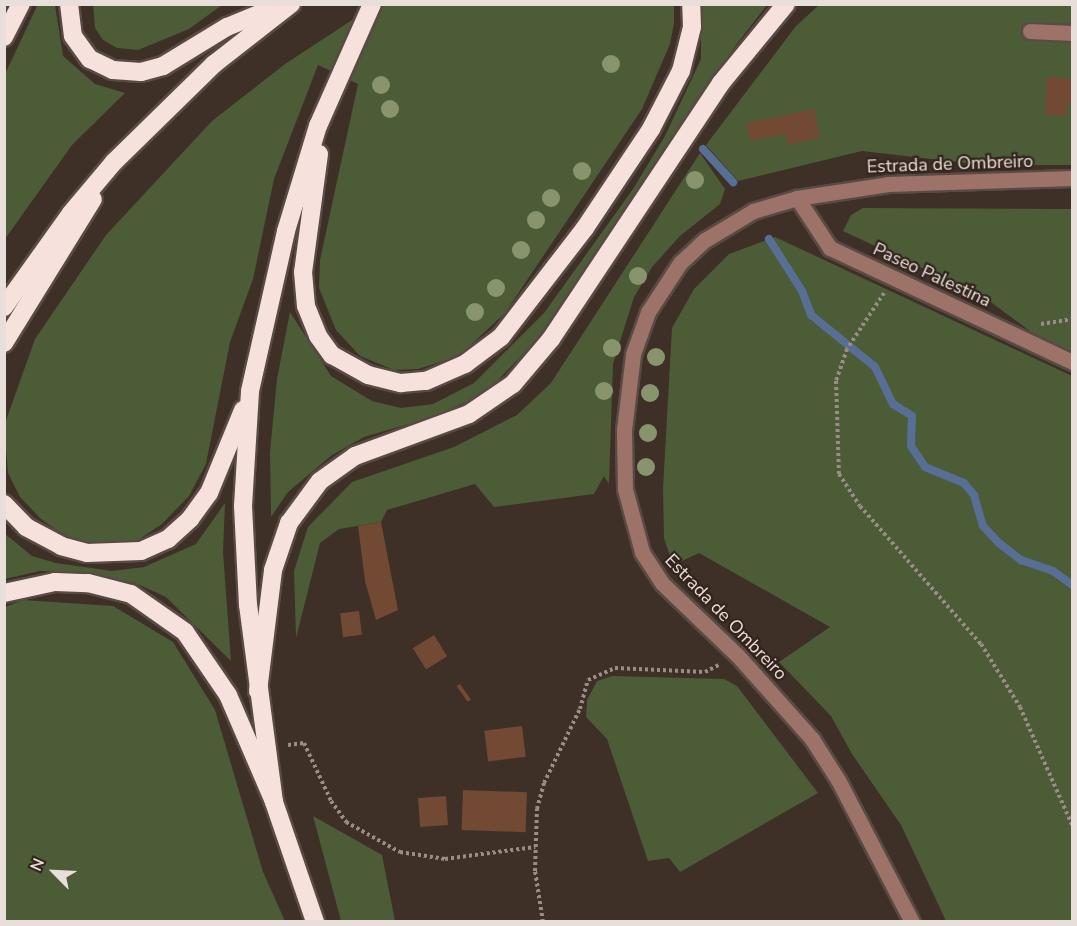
<!DOCTYPE html>
<style>
body{margin:0}
#map{position:relative;width:1077px;height:926px;overflow:hidden;background:#3e2f27;font-family:"Nunito Sans",sans-serif}
div>[style]{position:absolute}
.green>*{inset:0;background:#4b5c37}
.stream>*{height:8px;margin:-4px;padding:0 4px;transform-origin:4px;border-radius:4px;background:#586f95}
.building>*{inset:0;background:#724932;transform-origin:0 0}
.path>*{height:4px;margin-top:-2px;transform-origin:0;background:repeating-linear-gradient(90deg,#9a8d87 0 3px,transparent 0 6px)}
.roads{filter:drop-shadow(2px 0 #594b44) drop-shadow(-2px 0 #594b44) drop-shadow(0 2px #594b44) drop-shadow(0 -2px #594b44)}
.minor>*{height:15px;margin:-7.5px;padding:0 7.5px;transform-origin:7.5px;border-radius:7.5px;background:#9d7268}
.highway>*{height:18px;margin:-9px;padding:0 9px;transform-origin:9px;border-radius:9px;background:#f7e1dc}
.trees>*{width:18px;height:18px;margin:-9px;border-radius:50%;background:#88946b}
span{translate:-50% -50%;white-space:nowrap;text-align:center;line-height:1.15;-webkit-text-stroke:4.5px #33251d;paint-order:stroke}
.street-label{font-size:18px;color:#e9dfda}
.frame{position:absolute;inset:0;border:6px solid #e9dfda;pointer-events:none}
.north{position:absolute;left:24px;top:842px;width:60px;height:60px;-webkit-text-stroke:4px #33251d;paint-order:stroke;rotate:294deg;font-size:16px;font-weight:700;line-height:24px;text-align:center;color:#e9dfda}
.north::after{content:'';display:block;margin:auto;width:21px;height:27px;background:#e9dfda;clip-path:polygon(50% 0,100% 100%,50% 72%,0 100%)}
</style>
<div id="map">
<div class="green">
<i style="clip-path:polygon(38px 4px,55px 5px,63px 56px,95px 84px,125px 93px,72px 145px,5px 239px,5px 74px)"></i>
<i style="clip-path:polygon(93px 4px,222px 4px,222px 5px,189px 29px,138px 50px,117px 48px,103px 40px,95px 28px)"></i>
<i style="clip-path:polygon(375px 5px,674px 5px,674px 23px,670px 44px,642px 109px,505px 313px,459px 356px,418px 369px,394px 370px,360px 356px,336px 330px,319px 288px,320px 260px,358px 84px,318px 65px,274px 179px,253px 279px,230px 342px,206px 464px,189px 496px,162px 524px,132px 544px,72px 541px,41px 519px,20px 497px,8px 473px,4px 426px,35px 339px,106px 235px,212px 121px,285px 64px)"></i>
<i style="clip-path:polygon(701px 5px,767px 5px,736px 45px,537px 339px,485px 394px,429px 418px,364px 437px,332px 455px,288px 492px,271px 517px,270px 452px,277px 379px,290px 312px,331px 376px,372px 401px,401px 408px,433px 404px,474px 383px,544px 313px,633px 189px,665px 136px,701px 59px)"></i>
<i style="clip-path:polygon(819px 5px,1072px 5px,1072px 165px,983px 165px,862px 151px,738px 181px,706px 145px,796px 26px)"></i>
<i style="clip-path:polygon(700px 153px,725px 189px,720px 204px,680px 236px,652px 267px,634px 297px,613px 364px,609px 484px,604px 476px,594px 494px,494px 507px,475px 484px,387px 510px,381px 522px,339px 529px,320px 543px,296px 638px,294px 571px,308px 527px,352px 482px,454px 447px,517px 415px,551px 383px)"></i>
<i style="clip-path:polygon(863px 208px,1072px 209px,1072px 353px,1039px 338px,984px 297px,843px 231px,851px 215px)"></i>
<i style="clip-path:polygon(775px 237px,1072px 376px,1072px 921px,946px 921px,901px 825px,852px 754px,831px 716px,779px 662px,830px 627px,699px 553px,673px 565px,664px 538px,663px 488px,672px 328px,694px 289px,729px 254px)"></i>
<i style="clip-path:polygon(225px 503px,223px 552px,231px 661px,166px 597px,135px 583px,78px 572px,40px 571px,5px 579px,4px 533px,32px 556px,56px 563px,112px 571px,144px 567px,196px 544px)"></i>
<i style="clip-path:polygon(23px 600px,113px 606px,173px 642px,215px 710px,263px 872px,285px 921px,5px 921px,5px 607px)"></i>
<i style="clip-path:polygon(612px 676px,724px 679px,737px 686px,818px 793px,680px 872px,669px 858px,648px 861px,607px 739px,586px 717px,587px 700px,597px 681px)"></i>
<i style="clip-path:polygon(313px 816px,382px 855px,395px 921px,341px 921px)"></i>
</div>
<div class="stream">
<i style="left:703px;top:149px;width:45px;rotate:47.7deg"></i>
<i style="left:769px;top:239px;width:62px;rotate:57.6deg"></i>
<i style="left:802px;top:291px;width:26px;rotate:69deg"></i>
<i style="left:811px;top:315px;width:82px;rotate:39.1deg"></i>
<i style="left:875px;top:367px;width:41px;rotate:64.1deg"></i>
<i style="left:893px;top:404px;width:22px;rotate:32deg"></i>
<i style="left:912px;top:416px;width:30px;rotate:92deg"></i>
<i style="left:911px;top:446px;width:25px;rotate:56deg"></i>
<i style="left:925px;top:467px;width:42px;rotate:22.3deg"></i>
<i style="left:964px;top:483px;width:16px;rotate:50deg"></i>
<i style="left:974px;top:495px;width:32px;rotate:74deg"></i>
<i style="left:983px;top:526px;width:23px;rotate:47deg"></i>
<i style="left:999px;top:543px;width:28px;rotate:38deg"></i>
<i style="left:1021px;top:560px;width:34px;rotate:19deg"></i>
<i style="left:1053px;top:571px;width:24px;rotate:36deg"></i>
</div>
<div class="building">
<i style="clip-path:polygon(1047px 77px,1072px 79px,1072px 103px,1067px 103px,1066px 116px,1045px 115px)"></i>
<i style="clip-path:polygon(814px 109px,820px 138px,788px 145px,785px 134px,750px 141px,746px 123px)"></i>
<i style="clip-path:polygon(381px 522px,398px 610px,376px 620px,365px 581px,358px 526px)"></i>
<i style="left:359px;top:611px;width:24px;height:19px;rotate:83deg"></i>
<i style="left:434px;top:635px;width:25px;height:25px;rotate:58deg"></i>
<i style="left:460px;top:684px;width:19px;height:4px;rotate:55deg"></i>
<i style="left:522px;top:726px;width:31px;height:38px;rotate:83deg"></i>
<i style="left:463px;top:790px;width:64px;height:40px;rotate:2deg"></i>
<i style="left:446px;top:796px;width:29px;height:28px;rotate:86deg"></i>
</div>
<div class="path">
<i style="left:884px;top:293px;width:67px;rotate:123.5deg"></i>
<i style="left:847px;top:349px;width:34px;rotate:109deg"></i>
<i style="left:836px;top:381px;width:93px;rotate:88.2deg"></i>
<i style="left:839px;top:474px;width:38px;rotate:57deg"></i>
<i style="left:860px;top:506px;width:184px;rotate:48.8deg"></i>
<i style="left:981px;top:644px;width:74px;rotate:58.2deg"></i>
<i style="left:1020px;top:707px;width:129px;rotate:66.2deg"></i>
<i style="left:1041px;top:324px;width:31px;rotate:-9deg"></i>
<i style="left:288px;top:745px;width:16px;rotate:-7deg"></i>
<i style="left:304px;top:743px;width:64px;rotate:65deg"></i>
<i style="left:331px;top:801px;width:26px;rotate:54deg"></i>
<i style="left:346px;top:822px;width:62px;rotate:29.1deg"></i>
<i style="left:400px;top:852px;width:46px;rotate:8.8deg"></i>
<i style="left:445px;top:859px;width:91px;rotate:-7.6deg"></i>
<i style="left:543px;top:922px;width:52px;rotate:-98.9deg"></i>
<i style="left:535px;top:871px;width:62px;rotate:-88.2deg"></i>
<i style="left:537px;top:809px;width:27px;rotate:-75deg"></i>
<i style="left:544px;top:783px;width:82px;rotate:-64.1deg"></i>
<i style="left:580px;top:709px;width:30px;rotate:-75deg"></i>
<i style="left:588px;top:680px;width:30px;rotate:-24deg"></i>
<i style="left:615px;top:668px;width:90px;rotate:2.5deg"></i>
<i style="left:705px;top:672px;width:16px;rotate:-27deg"></i>
</div>
<div class="roads">
<div class="minor">
<i style="left:1030px;top:31px;width:42px;rotate:2.7deg"></i>
<i style="left:797px;top:198px;width:60px;rotate:56.6deg"></i>
<i style="left:830px;top:248px;width:268px;rotate:25.2deg"></i>
<i style="left:912px;top:922px;width:160px;rotate:-117.5deg"></i>
<i style="left:838px;top:780px;width:49px;rotate:-122.4deg"></i>
<i style="left:812px;top:739px;width:111px;rotate:-131.7deg"></i>
<i style="left:738px;top:656px;width:105px;rotate:-136.2deg"></i>
<i style="left:662px;top:583px;width:37px;rotate:-123deg"></i>
<i style="left:642px;top:552px;width:65px;rotate:-105.1deg"></i>
<i style="left:625px;top:489px;width:59px;rotate:-91deg"></i>
<i style="left:624px;top:430px;width:77px;rotate:-83.2deg"></i>
<i style="left:633px;top:354px;width:45px;rotate:-70.3deg"></i>
<i style="left:648px;top:312px;width:59px;rotate:-56.9deg"></i>
<i style="left:680px;top:263px;width:34px;rotate:-43deg"></i>
<i style="left:705px;top:240px;width:56px;rotate:-31.1deg"></i>
<i style="left:753px;top:211px;width:46px;rotate:-16.5deg"></i>
<i style="left:797px;top:198px;width:92px;rotate:-8.7deg"></i>
<i style="left:888px;top:184px;width:184px;rotate:-1.9deg"></i>
</div>
<div class="highway">
<i style="left:69px;top:4px;width:32px;rotate:83deg"></i>
<i style="left:73px;top:36px;width:29px;rotate:54deg"></i>
<i style="left:90px;top:59px;width:25px;rotate:26deg"></i>
<i style="left:113px;top:70px;width:28px;rotate:4deg"></i>
<i style="left:141px;top:72px;width:23px;rotate:-15deg"></i>
<i style="left:163px;top:66px;width:75px;rotate:-31.4deg"></i>
<i style="left:227px;top:27px;width:61px;rotate:-22.3deg"></i>
<i style="left:4px;top:37px;width:37px;rotate:-63deg"></i>
<i style="left:319px;top:154px;width:119px;rotate:97.7deg"></i>
<i style="left:303px;top:272px;width:34px;rotate:85deg"></i>
<i style="left:306px;top:306px;width:32px;rotate:68deg"></i>
<i style="left:318px;top:336px;width:24px;rotate:54deg"></i>
<i style="left:332px;top:355px;width:41px;rotate:29.1deg"></i>
<i style="left:368px;top:375px;width:34px;rotate:14deg"></i>
<i style="left:401px;top:383px;width:25px;rotate:-5deg"></i>
<i style="left:426px;top:381px;width:43px;rotate:-23.6deg"></i>
<i style="left:465px;top:364px;width:45px;rotate:-36.9deg"></i>
<i style="left:501px;top:337px;width:138px;rotate:-52.4deg"></i>
<i style="left:585px;top:228px;width:119px;rotate:-56.3deg"></i>
<i style="left:651px;top:129px;width:65px;rotate:-62.7deg"></i>
<i style="left:681px;top:71px;width:45px;rotate:-76deg"></i>
<i style="left:692px;top:27px;width:23px;rotate:-92deg"></i>
<i style="left:4px;top:307px;width:115px;rotate:-54.5deg"></i>
<i style="left:71px;top:213px;width:67px;rotate:-49.9deg"></i>
<i style="left:114px;top:162px;width:140px;rotate:-44.4deg"></i>
<i style="left:214px;top:64px;width:98px;rotate:-37.9deg"></i>
<i style="left:4px;top:343px;width:169px;rotate:-58.3deg"></i>
<i style="left:4px;top:504px;width:32px;rotate:46deg"></i>
<i style="left:26px;top:527px;width:40px;rotate:28deg"></i>
<i style="left:61px;top:546px;width:27px;rotate:15deg"></i>
<i style="left:87px;top:553px;width:54px;rotate:-2.1deg"></i>
<i style="left:141px;top:551px;width:30px;rotate:-24deg"></i>
<i style="left:168px;top:539px;width:30px;rotate:-42deg"></i>
<i style="left:190px;top:519px;width:32px;rotate:-54deg"></i>
<i style="left:209px;top:493px;width:90px;rotate:-67.7deg"></i>
<i style="left:4px;top:593px;width:52px;rotate:-12.2deg"></i>
<i style="left:55px;top:582px;width:33px;rotate:2deg"></i>
<i style="left:88px;top:583px;width:44px;rotate:14.3deg"></i>
<i style="left:131px;top:594px;width:66px;rotate:35.1deg"></i>
<i style="left:185px;top:632px;width:76px;rotate:55.7deg"></i>
<i style="left:228px;top:695px;width:116px;rotate:66.7deg"></i>
<i style="left:274px;top:802px;width:127px;rotate:71.1deg"></i>
<i style="left:258px;top:691px;width:122px;rotate:-82.9deg"></i>
<i style="left:273px;top:570px;width:50px;rotate:-71.2deg"></i>
<i style="left:289px;top:523px;width:52px;rotate:-53.6deg"></i>
<i style="left:320px;top:481px;width:43px;rotate:-35.5deg"></i>
<i style="left:355px;top:456px;width:121px;rotate:-20.2deg"></i>
<i style="left:469px;top:414px;width:53px;rotate:-34.3deg"></i>
<i style="left:513px;top:384px;width:59px;rotate:-49.8deg"></i>
<i style="left:551px;top:339px;width:307px;rotate:-56.4deg"></i>
<i style="left:721px;top:83px;width:102px;rotate:-50.6deg"></i>
<i style="left:274px;top:802px;width:199px;rotate:-97.5deg"></i>
<i style="left:248px;top:605px;width:99px;rotate:-92.9deg"></i>
<i style="left:243px;top:506px;width:115px;rotate:-86.5deg"></i>
<i style="left:250px;top:391px;width:164px;rotate:-77.3deg"></i>
<i style="left:286px;top:231px;width:110px;rotate:-73.1deg"></i>
<i style="left:318px;top:126px;width:133px;rotate:-66.1deg"></i>
</div>
</div>
<div class="trees">
<i style="left:611px;top:64px"></i>
<i style="left:381px;top:85px"></i>
<i style="left:390px;top:109px"></i>
<i style="left:582px;top:171px"></i>
<i style="left:695px;top:180px"></i>
<i style="left:551px;top:198px"></i>
<i style="left:536px;top:220px"></i>
<i style="left:521px;top:250px"></i>
<i style="left:638px;top:276px"></i>
<i style="left:496px;top:288px"></i>
<i style="left:475px;top:312px"></i>
<i style="left:612px;top:348px"></i>
<i style="left:656px;top:357px"></i>
<i style="left:604px;top:391px"></i>
<i style="left:650px;top:393px"></i>
<i style="left:648px;top:433px"></i>
<i style="left:646px;top:467px"></i>
</div>
<div class="street-label">
<span style="left:950px;top:164px;rotate:-2deg">Estrada de Ombreiro</span>
<span style="left:932px;top:275px;rotate:25deg">Paseo Palestina</span>
<span style="left:726px;top:617px;rotate:46deg">Estrada de Ombreiro</span>
</div>
<div class="frame"></div>
<div class="north">N</div>
</div>
